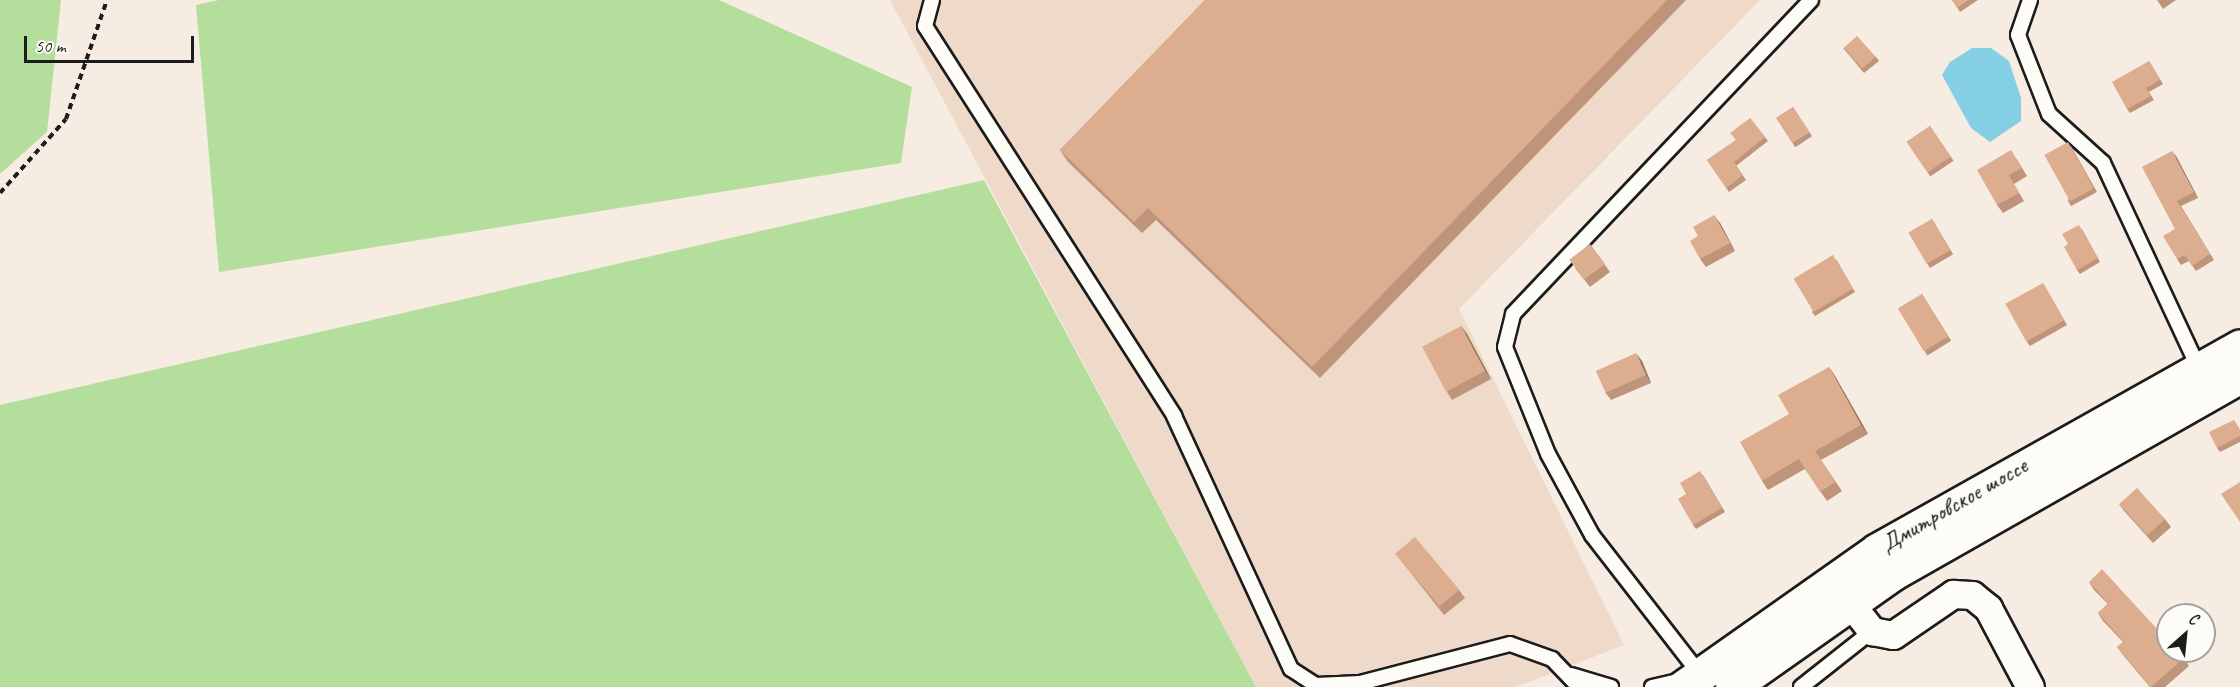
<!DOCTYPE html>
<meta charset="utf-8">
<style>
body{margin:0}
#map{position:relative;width:2240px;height:687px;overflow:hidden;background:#f7ece2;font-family:Caveat,sans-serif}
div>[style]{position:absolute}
.built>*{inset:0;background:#efd9c9}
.green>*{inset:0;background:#b4de9b}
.water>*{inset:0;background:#85cfe5}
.path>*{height:4px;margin-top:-2px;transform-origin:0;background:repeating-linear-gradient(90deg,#1c1c1c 0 6px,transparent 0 10.5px)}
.roads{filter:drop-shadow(2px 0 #1c1c1c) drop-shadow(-2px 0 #1c1c1c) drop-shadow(0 2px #1c1c1c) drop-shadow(0 -2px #1c1c1c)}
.service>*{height:14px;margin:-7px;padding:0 7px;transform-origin:7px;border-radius:7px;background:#fdfcf7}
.minor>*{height:27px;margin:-13.5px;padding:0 13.5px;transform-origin:13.5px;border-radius:13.5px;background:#fdfcf7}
.trunk>*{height:33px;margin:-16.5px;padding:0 16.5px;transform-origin:16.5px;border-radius:16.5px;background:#fdfcf7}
.wall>*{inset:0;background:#be957b;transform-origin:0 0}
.shaded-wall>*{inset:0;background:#9b7964}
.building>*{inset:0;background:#ddad8f;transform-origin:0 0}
span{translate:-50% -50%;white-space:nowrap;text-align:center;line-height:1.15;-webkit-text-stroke:4.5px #fdfcf7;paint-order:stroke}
.street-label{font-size:24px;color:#1c1c1c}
.north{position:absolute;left:2156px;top:603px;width:60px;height:60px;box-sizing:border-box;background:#fdfcf7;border:2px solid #a3a29f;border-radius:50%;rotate:27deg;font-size:16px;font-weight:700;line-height:24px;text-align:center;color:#1c1c1c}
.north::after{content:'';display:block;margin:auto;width:21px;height:27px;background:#1c1c1c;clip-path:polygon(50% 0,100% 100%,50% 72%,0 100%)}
.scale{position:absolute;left:24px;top:36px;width:170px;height:27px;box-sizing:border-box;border:3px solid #1c1c1c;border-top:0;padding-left:8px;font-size:18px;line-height:21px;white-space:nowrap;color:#1c1c1c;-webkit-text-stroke:4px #fdfcf7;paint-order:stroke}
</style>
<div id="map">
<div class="built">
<i style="clip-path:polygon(890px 0,1760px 0,1459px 309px,1624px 645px,1516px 687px,1256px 687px)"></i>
</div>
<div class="green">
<i style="clip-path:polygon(0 0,61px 0,47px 132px,0 174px)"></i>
<i style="clip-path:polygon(219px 0,719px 0,912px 87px,901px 163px,219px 272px,196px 5px)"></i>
<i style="clip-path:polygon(984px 180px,1256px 687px,0 687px,0 405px)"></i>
</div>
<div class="water">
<i style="clip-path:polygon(1972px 48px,1991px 48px,2009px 61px,2021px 98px,2021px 121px,1990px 142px,1971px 128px,1942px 75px,1950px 62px)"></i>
</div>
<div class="path">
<i style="left:0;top:193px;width:99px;rotate:-48.3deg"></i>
<i style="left:66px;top:119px;width:126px;rotate:-71deg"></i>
</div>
<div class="roads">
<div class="service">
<i style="left:932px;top:0;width:27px;rotate:105deg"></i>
<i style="left:925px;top:26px;width:463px;rotate:57.4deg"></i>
<i style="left:1174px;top:416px;width:279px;rotate:65.2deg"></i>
<i style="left:1291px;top:669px;width:30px;rotate:33deg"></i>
<i style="left:1316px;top:685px;width:44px;rotate:-2.6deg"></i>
<i style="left:1360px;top:683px;width:155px;rotate:-14.6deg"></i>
<i style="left:1510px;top:644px;width:45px;rotate:19.7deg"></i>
<i style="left:1552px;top:659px;width:39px;rotate:46deg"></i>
<i style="left:2030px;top:0;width:37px;rotate:109deg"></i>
<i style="left:2018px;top:35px;width:85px;rotate:68.6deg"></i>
<i style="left:2049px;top:114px;width:73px;rotate:42.2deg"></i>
<i style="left:2103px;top:163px;width:227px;rotate:65deg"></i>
<i style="left:1699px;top:673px;width:175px;rotate:-127.8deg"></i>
<i style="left:1592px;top:535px;width:92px;rotate:-118.5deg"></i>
<i style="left:1548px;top:454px;width:115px;rotate:-111.9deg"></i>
<i style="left:1505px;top:347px;width:34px;rotate:-76deg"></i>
<i style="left:1513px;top:314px;width:433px;rotate:-46.5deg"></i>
<i style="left:1571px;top:675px;width:42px;rotate:16.7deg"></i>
<i style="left:1652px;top:687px;width:32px;rotate:-13deg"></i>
<i style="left:1801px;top:687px;width:90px;rotate:-38.3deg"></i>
</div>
<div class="minor">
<i style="left:1850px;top:603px;width:36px;rotate:52deg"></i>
<i style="left:1872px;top:631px;width:21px;rotate:11deg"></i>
<i style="left:1893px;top:635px;width:73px;rotate:-34.3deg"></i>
<i style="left:1953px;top:594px;width:19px;rotate:3deg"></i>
<i style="left:1972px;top:595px;width:21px;rotate:39deg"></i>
<i style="left:1988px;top:608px;width:89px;rotate:62deg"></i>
</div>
<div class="trunk">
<i style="left:1683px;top:687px;width:237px;rotate:-35.2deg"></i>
<i style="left:1877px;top:550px;width:416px;rotate:-29.3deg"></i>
<i style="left:1732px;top:687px;width:196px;rotate:-35.2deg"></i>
<i style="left:1892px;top:574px;width:400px;rotate:-29.6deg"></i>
</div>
</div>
<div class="wall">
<i style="clip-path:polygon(1205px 0,1686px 0,1320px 378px,1156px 220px,1142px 233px,1068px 162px,1060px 150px)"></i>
<i style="clip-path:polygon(1952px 0,1978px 0,1960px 12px)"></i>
<i style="clip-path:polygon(2157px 0,2176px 0,2163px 9px)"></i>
<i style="clip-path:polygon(1843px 48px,1876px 57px,1879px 61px,1864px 73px)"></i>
<i style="clip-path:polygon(2149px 61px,2163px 84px,2149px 92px,2154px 100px,2130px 113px,2127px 109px)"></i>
<i style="left:1793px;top:107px;width:35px;height:20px;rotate:57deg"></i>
<i style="clip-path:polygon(1750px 118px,1768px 141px,1736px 166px,1746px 180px,1729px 192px,1707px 160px,1736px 140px)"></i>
<i style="left:1930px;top:126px;width:42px;height:28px;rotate:56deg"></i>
<i style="clip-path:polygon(2071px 146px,2097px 192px,2071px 206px,2068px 201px)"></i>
<i style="clip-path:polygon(2176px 156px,2198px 198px,2181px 206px,2214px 260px,2196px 271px,2189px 261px,2181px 265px,2177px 259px)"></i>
<i style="clip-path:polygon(2016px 158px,2027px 176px,2014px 184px,2024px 201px,2003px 213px,1997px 205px)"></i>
<i style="left:1932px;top:219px;width:41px;height:27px;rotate:59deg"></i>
<i style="clip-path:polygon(1720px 223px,1735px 251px,1706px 267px,1700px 259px)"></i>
<i style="clip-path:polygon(2082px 229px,2100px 262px,2080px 274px,2077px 270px,2068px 244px)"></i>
<i style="clip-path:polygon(1590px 244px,1610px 272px,1590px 287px,1575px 268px)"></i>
<i style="clip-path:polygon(1836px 259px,1855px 292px,1815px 316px,1812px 312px)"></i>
<i style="clip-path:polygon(2043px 283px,2067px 325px,2030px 346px,2027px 342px)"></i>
<i style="left:1922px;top:294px;width:55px;height:28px;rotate:58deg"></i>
<i style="clip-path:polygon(1461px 326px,1467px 334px,1491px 379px,1452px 400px,1447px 392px)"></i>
<i style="clip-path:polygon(1642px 361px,1651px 383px,1611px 400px,1605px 392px)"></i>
<i style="clip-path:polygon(1829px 367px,1835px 376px,1868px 434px,1821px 460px,1842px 491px,1827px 501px,1805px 469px,1768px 490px,1762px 481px,1789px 414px)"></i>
<i style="clip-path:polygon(2234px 420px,2240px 430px,2240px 442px,2220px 452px,2217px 448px)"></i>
<i style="clip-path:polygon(1703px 475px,1725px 512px,1696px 529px,1693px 525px,1686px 494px)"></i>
<i style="clip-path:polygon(2119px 504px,2165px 519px,2171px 527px,2153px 543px,2125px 512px)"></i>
<i style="clip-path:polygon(1395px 553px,1459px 590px,1465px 598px,1444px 615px)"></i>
<i style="clip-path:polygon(2089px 582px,2184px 658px,2189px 666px,2165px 687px,2150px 687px,2123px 655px,2117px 647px,2123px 642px,2103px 621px,2098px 613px,2108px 604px,2094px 590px)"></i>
</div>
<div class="shaded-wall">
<i style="clip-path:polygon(2172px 151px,2176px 156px,2198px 198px,2194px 192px)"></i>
<i style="clip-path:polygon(1714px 215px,1720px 223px,1735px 251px,1730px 243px)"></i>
<i style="clip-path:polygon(1461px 326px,1467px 334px,1491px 379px,1485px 371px)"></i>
<i style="clip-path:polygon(1636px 353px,1642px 361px,1651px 383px,1646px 375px)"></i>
<i style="clip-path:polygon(1829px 367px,1835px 376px,1868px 434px,1861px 425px)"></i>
</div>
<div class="building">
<i style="clip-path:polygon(1205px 0,1667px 0,1312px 367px,1148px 208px,1134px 222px,1060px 150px)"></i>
<i style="clip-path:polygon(1952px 0,1969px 0,1957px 8px)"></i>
<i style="left:1857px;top:36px;width:28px;height:18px;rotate:48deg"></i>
<i style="clip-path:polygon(2149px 61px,2160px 80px,2146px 88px,2151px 96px,2127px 109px,2112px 82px)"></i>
<i style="left:1793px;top:107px;width:30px;height:20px;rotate:57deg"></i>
<i style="clip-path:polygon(1750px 118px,1765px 137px,1734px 162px,1743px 175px,1726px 188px,1707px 160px,1736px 140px,1730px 133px)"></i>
<i style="left:1930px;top:126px;width:37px;height:28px;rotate:56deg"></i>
<i style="left:2068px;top:142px;width:53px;height:27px;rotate:61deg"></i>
<i style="clip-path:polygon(2011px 150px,2022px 168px,2009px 175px,2019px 193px,1997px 205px,1977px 170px)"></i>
<i style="clip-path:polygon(2172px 151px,2194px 192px,2177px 201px,2210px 254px,2192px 266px,2185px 255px,2177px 259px,2163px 236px,2175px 229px,2142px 167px)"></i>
<i style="clip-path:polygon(1714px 215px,1730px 243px,1700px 259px,1690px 241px,1698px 236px,1693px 227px)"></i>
<i style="left:1932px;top:219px;width:36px;height:27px;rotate:60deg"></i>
<i style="clip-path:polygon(2079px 225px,2098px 258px,2077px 270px,2064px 247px,2068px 244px,2062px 234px)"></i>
<i style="left:1590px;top:244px;width:25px;height:26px;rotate:53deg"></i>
<i style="left:1833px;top:255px;width:39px;height:46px;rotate:59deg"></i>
<i style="left:2043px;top:283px;width:43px;height:43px;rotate:61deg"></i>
<i style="left:1922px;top:294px;width:50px;height:28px;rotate:59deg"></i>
<i style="left:1461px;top:326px;width:51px;height:44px;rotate:62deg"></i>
<i style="left:1636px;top:353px;width:24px;height:44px;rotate:66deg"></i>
<i style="clip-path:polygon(1829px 367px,1861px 425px,1815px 451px,1835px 482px,1820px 492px,1799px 459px,1762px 481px,1740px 442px,1789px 414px,1778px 395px)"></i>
<i style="clip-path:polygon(2234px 420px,2240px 431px,2240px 436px,2217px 448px,2209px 432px)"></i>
<i style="clip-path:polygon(1700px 471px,1722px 508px,1693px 525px,1678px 499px,1686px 494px,1680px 483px)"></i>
<i style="clip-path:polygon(2240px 482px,2240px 522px,2221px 494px)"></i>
<i style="left:2137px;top:488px;width:42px;height:24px;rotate:48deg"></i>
<i style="left:1415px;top:537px;width:69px;height:26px;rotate:50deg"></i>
<i style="clip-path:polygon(2102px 569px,2168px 641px,2168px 651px,2177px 651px,2184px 658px,2151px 687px,2117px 647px,2124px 642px,2098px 613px,2108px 603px,2089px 582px)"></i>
</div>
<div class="street-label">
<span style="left:1954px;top:505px;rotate:-30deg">Дмитровское шоссе</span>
</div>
<div class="north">С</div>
<div class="scale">50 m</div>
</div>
